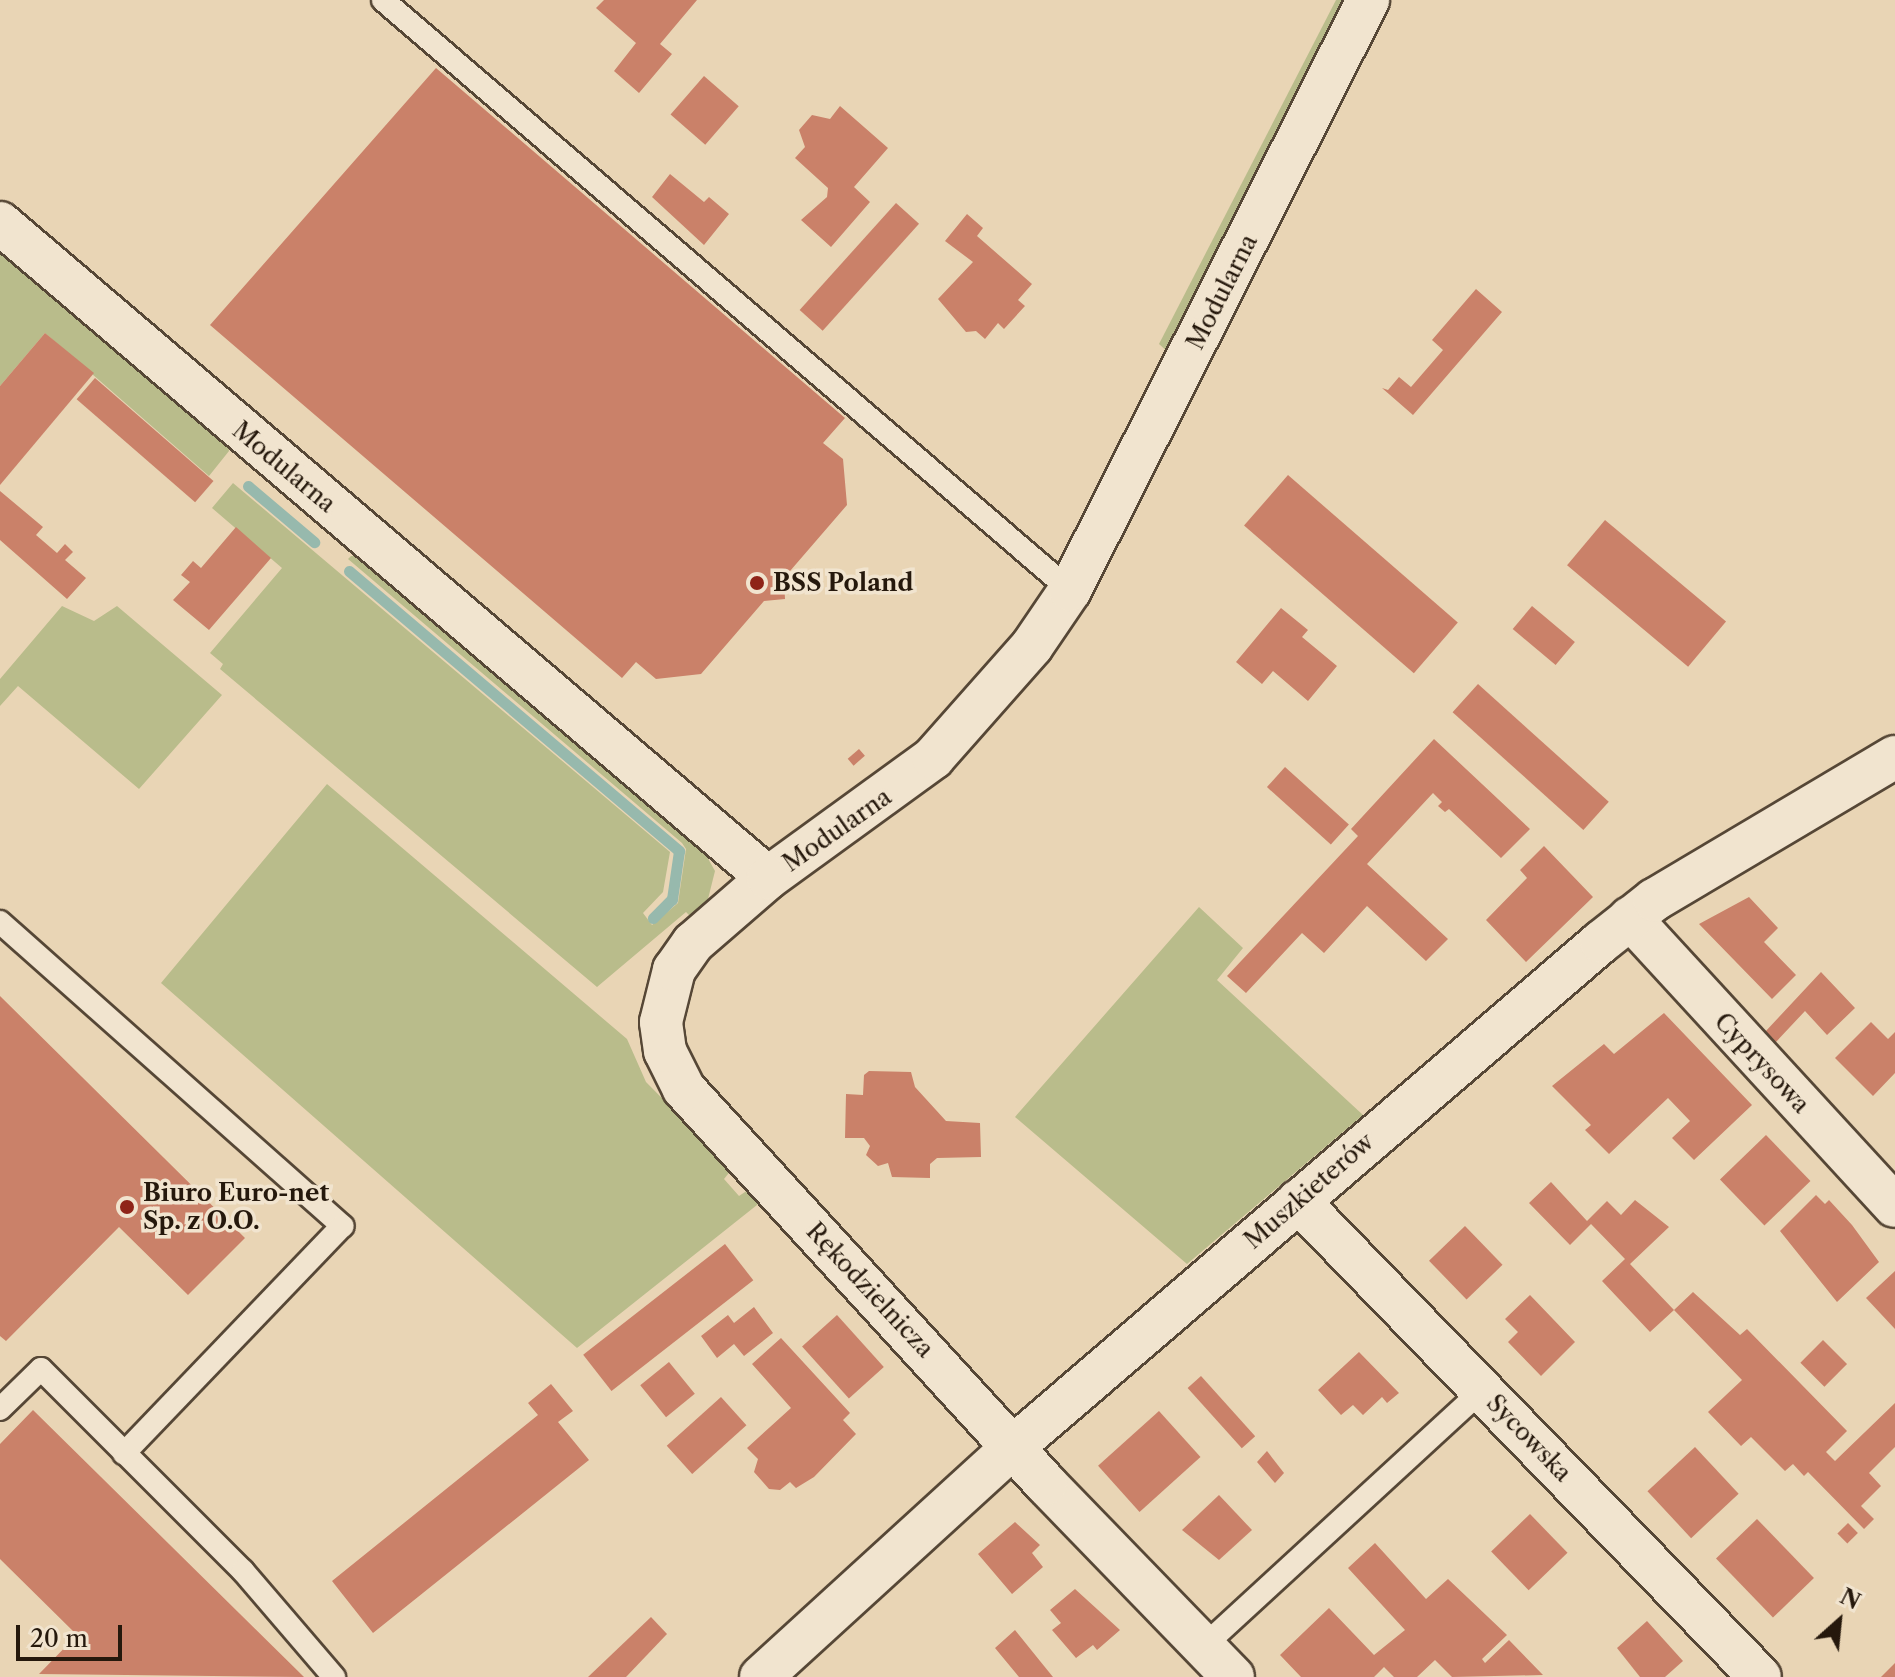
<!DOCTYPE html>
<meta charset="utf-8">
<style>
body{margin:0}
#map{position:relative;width:1895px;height:1677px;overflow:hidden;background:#e9d5b5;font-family:"Libre Caslon Text",serif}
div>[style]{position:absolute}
.green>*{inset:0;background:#b9bc8b}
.stream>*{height:11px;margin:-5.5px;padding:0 5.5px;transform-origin:5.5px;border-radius:5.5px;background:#97b9ad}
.building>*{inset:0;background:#ca8169;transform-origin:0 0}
.roads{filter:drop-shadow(2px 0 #564736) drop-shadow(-2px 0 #564736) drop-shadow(0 2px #564736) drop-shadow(0 -2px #564736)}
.service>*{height:22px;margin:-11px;padding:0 11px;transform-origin:11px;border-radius:11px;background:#f1e4cf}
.minor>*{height:42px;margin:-21px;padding:0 21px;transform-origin:21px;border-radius:21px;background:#f1e4cf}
.dots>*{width:22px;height:22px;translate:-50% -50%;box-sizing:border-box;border:4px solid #f1e4cf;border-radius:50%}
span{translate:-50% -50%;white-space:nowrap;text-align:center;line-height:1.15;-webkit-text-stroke:7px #f1e4cf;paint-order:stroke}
.street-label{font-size:24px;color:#25180c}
.poi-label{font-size:24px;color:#25180c;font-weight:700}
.left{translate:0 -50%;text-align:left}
.north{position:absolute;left:1799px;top:1581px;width:80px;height:80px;-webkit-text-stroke:6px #f1e4cf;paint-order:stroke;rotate:27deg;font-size:22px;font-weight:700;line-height:32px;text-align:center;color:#25180c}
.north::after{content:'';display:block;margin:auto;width:28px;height:36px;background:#25180c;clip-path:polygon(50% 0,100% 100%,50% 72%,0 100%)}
.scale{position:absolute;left:16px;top:1625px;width:106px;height:36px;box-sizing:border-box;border:4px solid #25180c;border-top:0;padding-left:10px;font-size:24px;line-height:28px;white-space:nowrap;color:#25180c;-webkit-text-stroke:6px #f1e4cf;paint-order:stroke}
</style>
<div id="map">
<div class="green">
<i style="clip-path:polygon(1336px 0,1353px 0,1169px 353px,1159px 344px)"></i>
<i style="clip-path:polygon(0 242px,227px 440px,229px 451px,209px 476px,45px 333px,0 386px)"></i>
<i style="clip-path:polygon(233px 483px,670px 852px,663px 892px,643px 913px,652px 925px,678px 903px,686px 849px,682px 843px,348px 559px,351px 556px,361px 556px,701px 846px,715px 871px,707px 903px,691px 917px,686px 912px,597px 987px,220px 669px,223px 664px,210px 653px,282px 568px,212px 508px)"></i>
<i style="clip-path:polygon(62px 606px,94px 621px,117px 606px,222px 695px,139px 789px,18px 686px,0 706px,0 679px)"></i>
<i style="clip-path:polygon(327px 784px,627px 1039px,646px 1082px,732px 1169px,724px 1179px,739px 1196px,751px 1188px,762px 1201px,577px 1348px,161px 983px)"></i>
<i style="clip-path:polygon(1199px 907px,1243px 948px,1217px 980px,1363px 1115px,1187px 1264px,1015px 1117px)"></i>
</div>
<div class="stream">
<i style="left:248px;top:486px;width:87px;rotate:40.3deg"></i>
<i style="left:349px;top:571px;width:433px;rotate:40.3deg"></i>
<i style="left:679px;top:851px;width:49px;rotate:98.3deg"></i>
<i style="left:672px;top:899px;width:27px;rotate:135deg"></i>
</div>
<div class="building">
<i style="clip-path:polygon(604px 0,697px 0,660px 44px,672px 54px,639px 93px,614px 71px,636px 43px,596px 8px)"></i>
<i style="clip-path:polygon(436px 68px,845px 418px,823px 443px,843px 459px,847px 505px,784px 578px,785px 599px,764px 601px,701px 674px,656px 679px,636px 662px,622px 678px,210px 325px)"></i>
<i style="left:704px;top:76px;width:46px;height:51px;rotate:41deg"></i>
<i style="clip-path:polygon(840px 106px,888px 148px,854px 187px,870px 202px,831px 247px,801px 220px,827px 197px,828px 188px,795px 158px,805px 147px,799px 130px,812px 115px,830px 119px)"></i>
<i style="clip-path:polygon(670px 174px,704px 202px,709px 197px,729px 214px,704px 245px,652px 197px)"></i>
<i style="left:896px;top:203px;width:31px;height:144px;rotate:42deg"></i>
<i style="clip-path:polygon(967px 214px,983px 228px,977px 236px,1032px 284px,1018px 300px,1025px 306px,1004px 329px,998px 323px,985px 339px,976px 331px,966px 332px,938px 299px,973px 262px,945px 241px)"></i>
<i style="clip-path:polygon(1476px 289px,1502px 312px,1413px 415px,1382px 388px,1388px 390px,1399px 377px,1411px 387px,1443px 350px,1432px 340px)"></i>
<i style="clip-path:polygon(45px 333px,94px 373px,0 485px,0 386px)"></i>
<i style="left:95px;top:378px;width:157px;height:28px;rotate:41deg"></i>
<i style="left:1288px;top:475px;width:225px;height:67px;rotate:41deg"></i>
<i style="clip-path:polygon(0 491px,43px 527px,36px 535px,57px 553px,65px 544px,73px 552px,65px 560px,86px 578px,67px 599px,0 540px)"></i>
<i style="left:1605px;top:520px;width:158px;height:59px;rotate:40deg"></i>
<i style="clip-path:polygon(236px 527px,271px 558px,209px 630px,173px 600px,190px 582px,181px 575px,193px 561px,201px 568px)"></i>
<i style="left:1532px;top:606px;width:56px;height:30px;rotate:40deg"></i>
<i style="clip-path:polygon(1281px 608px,1308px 630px,1302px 637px,1337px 666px,1308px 701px,1273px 671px,1262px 684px,1236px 662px)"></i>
<i style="left:1478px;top:684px;width:176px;height:38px;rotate:42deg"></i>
<i style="clip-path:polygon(1434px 739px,1530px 829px,1501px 858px,1449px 809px,1445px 812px,1438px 806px,1442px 802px,1433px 793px,1367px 864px,1448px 939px,1426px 961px,1367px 906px,1324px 953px,1302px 933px,1246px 993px,1227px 976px,1358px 836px,1351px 829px)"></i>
<i style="left:859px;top:749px;width:9px;height:15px;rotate:49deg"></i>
<i style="left:1285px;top:767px;width:86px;height:27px;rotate:42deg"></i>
<i style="clip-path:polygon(1544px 846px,1593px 897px,1526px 962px,1486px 920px,1527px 878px,1520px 870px)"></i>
<i style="clip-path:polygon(1749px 897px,1778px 928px,1764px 942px,1796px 975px,1772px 999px,1699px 924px)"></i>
<i style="clip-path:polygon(1821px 972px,1855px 1008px,1827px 1035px,1805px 1011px,1775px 1043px,1765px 1032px)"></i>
<i style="clip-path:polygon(0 996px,245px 1238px,188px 1295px,119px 1227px,6px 1341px,0 1336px)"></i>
<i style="clip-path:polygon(1664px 1013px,1752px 1105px,1694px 1160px,1672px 1138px,1690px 1121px,1668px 1098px,1609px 1154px,1585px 1130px,1591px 1125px,1552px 1086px,1604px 1044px,1614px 1054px)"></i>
<i style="clip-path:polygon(1871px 1022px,1888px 1039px,1895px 1032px,1895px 1073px,1873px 1096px,1835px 1058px)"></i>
<i style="clip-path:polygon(869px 1071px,911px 1072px,915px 1087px,946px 1121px,980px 1123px,981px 1157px,937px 1158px,930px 1164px,930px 1178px,892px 1177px,888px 1163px,878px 1166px,866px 1155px,870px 1146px,864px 1138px,845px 1138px,846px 1094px,863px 1095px,864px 1075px)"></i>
<i style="left:1766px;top:1135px;width:64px;height:64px;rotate:46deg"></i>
<i style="clip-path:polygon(1551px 1182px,1587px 1221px,1607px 1201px,1621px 1215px,1635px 1200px,1669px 1227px,1630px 1264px,1674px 1310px,1650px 1332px,1602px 1281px,1625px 1259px,1591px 1224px,1570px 1245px,1529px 1203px)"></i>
<i style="clip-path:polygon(1816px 1195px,1825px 1204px,1829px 1200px,1852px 1225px,1879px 1262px,1837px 1302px,1780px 1231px)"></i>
<i style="left:1465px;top:1226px;width:54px;height:50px;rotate:46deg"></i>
<i style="left:725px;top:1244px;width:46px;height:180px;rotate:52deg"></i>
<i style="clip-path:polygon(1895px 1271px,1895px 1329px,1866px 1298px)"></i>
<i style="clip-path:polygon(1693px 1292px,1740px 1335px,1747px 1329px,1847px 1431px,1826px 1452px,1835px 1461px,1895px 1403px,1895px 1447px,1869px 1473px,1881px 1486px,1861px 1506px,1874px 1519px,1864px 1529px,1808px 1472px,1804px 1476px,1793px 1464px,1785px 1471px,1751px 1437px,1741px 1446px,1708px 1412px,1742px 1380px,1674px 1310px)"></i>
<i style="clip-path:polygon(1530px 1295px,1575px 1342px,1541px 1376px,1508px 1342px,1518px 1332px,1505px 1319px)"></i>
<i style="clip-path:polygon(754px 1307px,773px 1333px,744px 1356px,734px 1344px,717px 1358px,701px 1336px,728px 1315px,734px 1323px)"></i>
<i style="left:837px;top:1315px;width:70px;height:47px;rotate:48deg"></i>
<i style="clip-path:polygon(781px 1338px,850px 1413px,843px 1420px,856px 1434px,814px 1477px,796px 1488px,790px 1482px,780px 1490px,769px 1489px,754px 1472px,758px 1459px,747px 1448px,791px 1408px,752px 1364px)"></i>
<i style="left:1823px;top:1340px;width:34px;height:32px;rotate:45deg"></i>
<i style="clip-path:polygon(1359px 1352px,1399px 1393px,1387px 1403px,1382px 1397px,1363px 1415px,1353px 1405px,1341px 1415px,1318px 1390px)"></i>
<i style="left:669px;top:1362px;width:41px;height:37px;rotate:51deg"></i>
<i style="left:1201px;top:1376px;width:81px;height:18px;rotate:48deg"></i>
<i style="clip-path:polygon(551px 1384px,573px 1411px,558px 1422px,589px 1460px,373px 1633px,332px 1581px,538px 1415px,528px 1403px)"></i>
<i style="left:721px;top:1397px;width:38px;height:73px;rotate:48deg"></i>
<i style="clip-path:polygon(33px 1410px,304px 1677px,39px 1674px,77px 1635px,0 1559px,0 1444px)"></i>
<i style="left:1159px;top:1411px;width:62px;height:82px;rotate:48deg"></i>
<i style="left:1695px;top:1447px;width:64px;height:65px;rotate:47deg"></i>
<i style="clip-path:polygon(1267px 1451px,1284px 1473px,1275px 1483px,1257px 1462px)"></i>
<i style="clip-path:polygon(1219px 1495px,1252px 1530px,1219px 1560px,1182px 1530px)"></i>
<i style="left:1530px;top:1514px;width:54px;height:54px;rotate:46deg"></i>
<i style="left:1757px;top:1519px;width:82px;height:57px;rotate:46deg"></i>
<i style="clip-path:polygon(1015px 1522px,1040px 1545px,1032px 1553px,1043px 1567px,1012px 1594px,978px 1554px)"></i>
<i style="left:1848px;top:1523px;width:14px;height:15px;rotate:45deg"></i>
<i style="clip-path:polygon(1375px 1543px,1426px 1599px,1448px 1579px,1507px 1635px,1482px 1659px,1485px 1663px,1509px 1640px,1543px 1675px,1452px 1677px,1435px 1660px,1417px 1677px,1394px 1677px,1384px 1667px,1374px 1677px,1301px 1677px,1280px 1655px,1329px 1608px,1374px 1655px,1405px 1630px,1348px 1568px)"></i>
<i style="clip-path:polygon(1075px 1589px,1120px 1630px,1097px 1650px,1093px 1645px,1076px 1658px,1052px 1630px,1061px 1623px,1050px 1610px)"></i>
<i style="clip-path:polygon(651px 1617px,667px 1634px,626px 1677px,588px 1677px)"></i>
<i style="clip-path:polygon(1647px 1621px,1683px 1661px,1665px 1677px,1640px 1677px,1617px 1648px)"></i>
<i style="clip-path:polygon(1015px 1630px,1040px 1661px,1053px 1677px,1019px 1677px,995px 1648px)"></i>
<i style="clip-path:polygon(1895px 1663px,1895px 1677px,1881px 1677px)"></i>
</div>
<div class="roads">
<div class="service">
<i style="left:383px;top:0;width:906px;rotate:40.66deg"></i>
<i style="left:0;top:922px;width:458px;rotate:41.6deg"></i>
<i style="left:342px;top:1226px;width:315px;rotate:133.8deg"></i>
<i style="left:0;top:1409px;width:57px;rotate:-44.3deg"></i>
<i style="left:41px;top:1369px;width:286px;rotate:45deg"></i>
<i style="left:243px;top:1571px;width:140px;rotate:49.4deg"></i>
<i style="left:1204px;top:1646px;width:378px;rotate:-42.6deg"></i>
</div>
<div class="minor">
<i style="left:0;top:223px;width:1009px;rotate:40.46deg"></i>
<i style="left:1630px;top:918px;width:391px;rotate:47.4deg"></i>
<i style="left:1298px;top:1201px;width:663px;rotate:45.86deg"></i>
<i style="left:761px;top:1677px;width:341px;rotate:-42.4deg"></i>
<i style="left:1013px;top:1447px;width:775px;rotate:-40.66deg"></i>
<i style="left:1601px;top:942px;width:68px;rotate:-38.4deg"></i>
<i style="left:1654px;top:900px;width:280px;rotate:-30.7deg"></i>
<i style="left:1233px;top:1677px;width:269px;rotate:-134.1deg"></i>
<i style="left:1046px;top:1484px;width:536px;rotate:-132.5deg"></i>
<i style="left:684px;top:1089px;width:42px;rotate:-116.6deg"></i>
<i style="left:665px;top:1051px;width:29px;rotate:-98deg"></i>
<i style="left:661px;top:1022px;width:54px;rotate:-76deg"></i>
<i style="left:674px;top:970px;width:33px;rotate:-55deg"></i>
<i style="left:693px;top:943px;width:99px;rotate:-40.9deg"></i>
<i style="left:768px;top:878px;width:204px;rotate:-36deg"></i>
<i style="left:933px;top:758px;width:149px;rotate:-48.5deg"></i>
<i style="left:1032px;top:646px;width:68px;rotate:-55.8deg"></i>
<i style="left:1070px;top:590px;width:661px;rotate:-63.2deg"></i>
</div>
</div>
<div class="dots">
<i style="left:757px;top:583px;background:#8f2418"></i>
<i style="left:127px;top:1207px;background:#8f2418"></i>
</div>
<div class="street-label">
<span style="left:1222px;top:292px;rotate:-63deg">Modularna</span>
<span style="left:284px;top:467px;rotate:40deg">Modularna</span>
<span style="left:837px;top:830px;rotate:-35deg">Modularna</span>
<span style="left:1762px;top:1063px;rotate:47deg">Cyprysowa</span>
<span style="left:1309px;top:1191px;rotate:-41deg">Muszkieterów</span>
<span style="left:870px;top:1290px;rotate:47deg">Rękodzielnicza</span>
<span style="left:1529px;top:1438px;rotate:46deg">Sycowska</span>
</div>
<div class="poi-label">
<span class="left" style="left:773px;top:583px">BSS Poland</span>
<span class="left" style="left:143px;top:1207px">Biuro Euro-net<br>Sp. z O.O.</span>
</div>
<div class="north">N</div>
<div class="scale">20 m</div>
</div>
